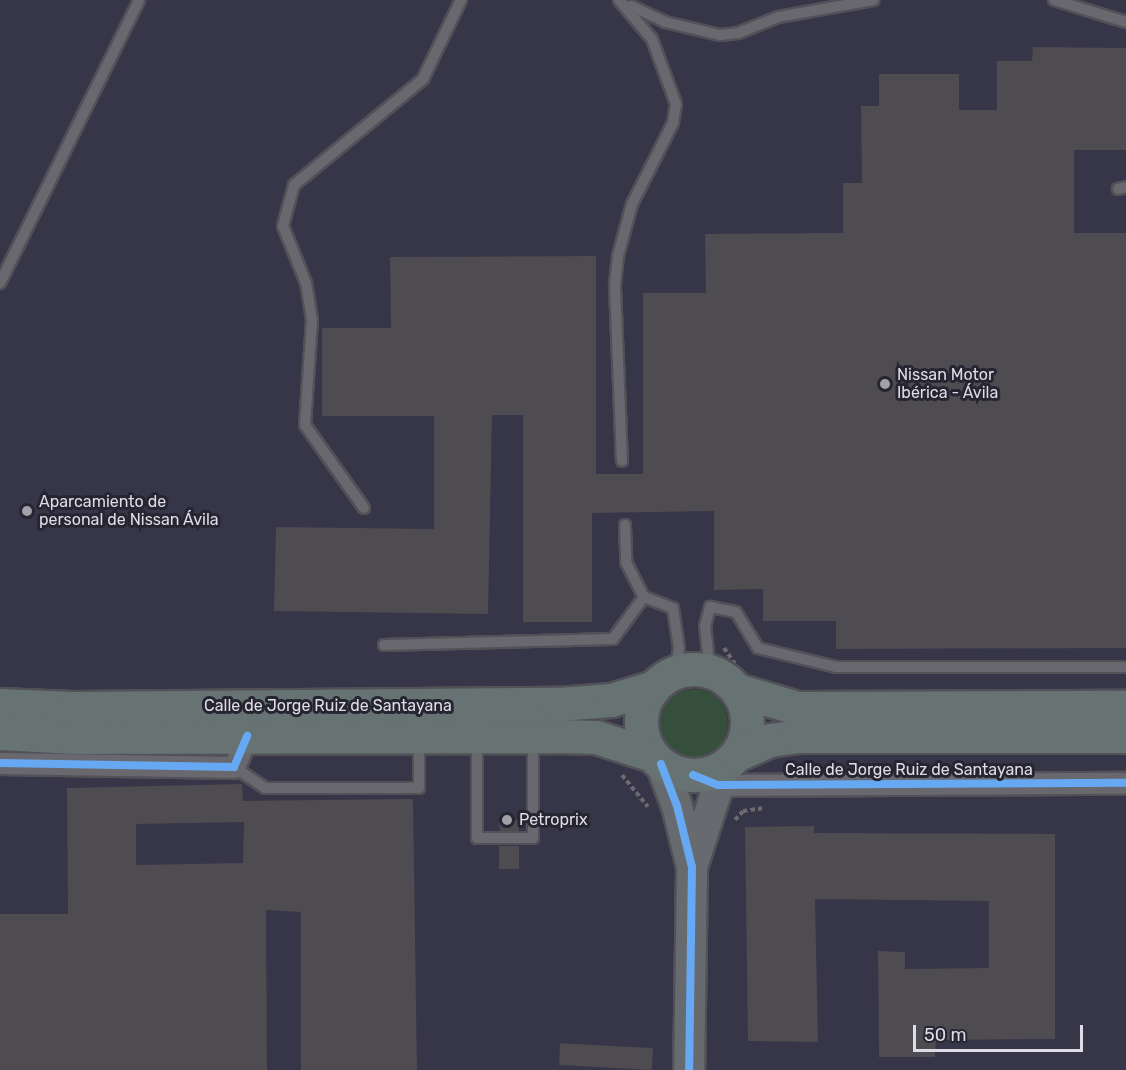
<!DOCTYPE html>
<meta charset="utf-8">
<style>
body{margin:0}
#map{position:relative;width:1126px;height:1070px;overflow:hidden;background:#333239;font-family:Rubik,sans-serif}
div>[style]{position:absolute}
.built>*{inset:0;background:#373548;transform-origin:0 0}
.green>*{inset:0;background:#354f3c}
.round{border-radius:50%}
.building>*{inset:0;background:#4e4b51;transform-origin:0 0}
.path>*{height:4px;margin-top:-2px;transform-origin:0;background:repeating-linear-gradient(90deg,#6a6a6f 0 4.5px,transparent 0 7.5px)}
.roads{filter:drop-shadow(2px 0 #525158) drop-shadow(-2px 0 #525158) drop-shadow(0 2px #525158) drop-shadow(0 -2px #525158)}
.lane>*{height:10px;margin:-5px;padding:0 5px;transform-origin:5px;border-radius:5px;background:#69686e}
.street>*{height:21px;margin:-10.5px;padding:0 10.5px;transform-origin:10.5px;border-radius:10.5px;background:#69686e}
.secondary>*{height:30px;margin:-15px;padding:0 15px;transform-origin:15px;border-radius:15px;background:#676a6e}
.highway>*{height:33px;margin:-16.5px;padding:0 16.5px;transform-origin:16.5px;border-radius:16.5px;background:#677372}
.highway>.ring{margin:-16.5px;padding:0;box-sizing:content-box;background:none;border:33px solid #677372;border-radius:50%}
.cycleway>*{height:8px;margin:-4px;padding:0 4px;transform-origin:4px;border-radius:4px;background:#66a8f1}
.dots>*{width:16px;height:16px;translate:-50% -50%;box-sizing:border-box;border:3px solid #262532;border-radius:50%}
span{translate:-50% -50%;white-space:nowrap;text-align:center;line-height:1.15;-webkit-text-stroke:6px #262532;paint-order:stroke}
.poi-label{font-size:16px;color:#dedde6}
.left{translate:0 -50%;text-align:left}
.street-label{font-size:16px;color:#dedde6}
.scale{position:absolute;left:913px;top:1025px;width:170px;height:27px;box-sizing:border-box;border:3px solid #dedde6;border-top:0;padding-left:8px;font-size:18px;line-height:21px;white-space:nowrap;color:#dedde6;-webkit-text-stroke:4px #262532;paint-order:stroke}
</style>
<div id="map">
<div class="built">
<i style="left:0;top:0;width:1126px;height:1070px"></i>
</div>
<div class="green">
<i class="round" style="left:660px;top:689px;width:68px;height:68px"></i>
</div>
<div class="building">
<i style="clip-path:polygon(1033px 47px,1126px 48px,1126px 150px,1074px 150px,1074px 233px,1126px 233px,1126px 648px,836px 649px,836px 621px,763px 621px,763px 589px,714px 590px,714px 511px,592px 513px,592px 622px,523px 622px,523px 415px,492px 415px,488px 614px,274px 611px,276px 527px,434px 529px,434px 416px,322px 416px,322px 328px,391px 328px,390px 257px,596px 256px,596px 474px,643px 474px,643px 293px,706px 293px,705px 234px,843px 233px,843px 183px,862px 183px,861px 106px,879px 106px,879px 74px,959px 74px,959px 110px,997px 110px,997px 61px,1032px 61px)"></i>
<i style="clip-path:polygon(evenodd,242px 784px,243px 801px,413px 799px,417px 1070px,301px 1070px,301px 912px,266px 910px,267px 1070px,0 1070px,0 914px,68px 914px,67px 788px,242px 784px,244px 822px,243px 863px,136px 865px,136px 824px,244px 822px)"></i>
<i style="left:518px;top:820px;width:11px;height:19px;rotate:85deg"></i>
<i style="clip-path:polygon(814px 826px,814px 833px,1055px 834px,1055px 1039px,936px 1040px,935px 1057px,879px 1057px,878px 951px,905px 952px,905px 969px,989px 968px,989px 901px,815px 899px,818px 1042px,748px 1041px,745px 827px)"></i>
<i style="left:499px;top:846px;width:20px;height:23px"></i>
<i style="left:653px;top:1048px;width:22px;height:93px;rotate:93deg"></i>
</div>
<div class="path">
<i style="left:724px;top:648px;width:19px;rotate:55deg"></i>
<i style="left:622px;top:775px;width:41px;rotate:50.9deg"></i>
<i style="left:735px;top:820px;width:12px;rotate:-48deg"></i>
<i style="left:743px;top:811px;width:22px;rotate:-8deg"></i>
</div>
<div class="roads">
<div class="lane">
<i style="left:619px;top:0;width:51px;rotate:49.8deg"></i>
<i style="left:652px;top:39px;width:69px;rotate:69.7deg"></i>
<i style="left:676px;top:104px;width:19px;rotate:99deg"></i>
<i style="left:673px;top:123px;width:91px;rotate:116.8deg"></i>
<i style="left:632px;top:204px;width:54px;rotate:105.1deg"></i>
<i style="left:618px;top:256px;width:31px;rotate:96deg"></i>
<i style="left:615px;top:287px;width:174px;rotate:87.7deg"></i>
<i style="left:1054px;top:0;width:75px;rotate:17deg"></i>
<i style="left:631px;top:6px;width:38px;rotate:25deg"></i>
<i style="left:665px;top:22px;width:57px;rotate:13.3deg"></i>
<i style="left:720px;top:35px;width:18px;rotate:-6deg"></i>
<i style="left:738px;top:33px;width:43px;rotate:-21.8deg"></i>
<i style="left:778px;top:17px;width:97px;rotate:-10.1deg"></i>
<i style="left:1118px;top:189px;width:8px;rotate:-14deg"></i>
<i style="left:0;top:283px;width:315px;rotate:-63.8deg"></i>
<i style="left:364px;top:508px;width:102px;rotate:-125.4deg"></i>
<i style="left:305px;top:425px;width:105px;rotate:-86.2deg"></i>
<i style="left:312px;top:320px;width:37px;rotate:-99deg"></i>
<i style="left:306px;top:283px;width:61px;rotate:-112deg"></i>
<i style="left:283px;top:226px;width:42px;rotate:-75deg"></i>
<i style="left:294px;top:185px;width:167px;rotate:-39.4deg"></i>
<i style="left:423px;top:79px;width:88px;rotate:-64.3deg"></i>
<i style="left:625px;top:525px;width:37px;rotate:88deg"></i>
<i style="left:626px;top:562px;width:39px;rotate:63deg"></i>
<i style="left:644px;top:597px;width:31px;rotate:21deg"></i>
<i style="left:673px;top:608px;width:40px;rotate:81.5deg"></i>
<i style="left:679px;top:648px;width:25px;rotate:99deg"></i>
<i style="left:384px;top:645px;width:229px;rotate:-1.5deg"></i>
<i style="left:613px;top:639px;width:52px;rotate:-53.6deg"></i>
<i style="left:710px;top:671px;width:45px;rotate:-96.3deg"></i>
<i style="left:705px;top:626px;width:20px;rotate:-75deg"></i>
<i style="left:710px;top:607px;width:26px;rotate:11deg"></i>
<i style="left:736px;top:612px;width:42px;rotate:58.6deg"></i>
<i style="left:758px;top:648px;width:80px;rotate:13.7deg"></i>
<i style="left:836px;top:667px;width:290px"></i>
<i style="left:477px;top:739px;width:99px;rotate:90deg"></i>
<i style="left:477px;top:838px;width:56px"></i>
<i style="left:533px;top:838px;width:100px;rotate:-90deg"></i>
<i style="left:234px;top:767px;width:37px;rotate:34deg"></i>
<i style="left:265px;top:788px;width:154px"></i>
<i style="left:419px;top:788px;width:48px;rotate:-90deg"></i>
</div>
<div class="street">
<i style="left:0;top:763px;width:234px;rotate:1deg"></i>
<i style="left:234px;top:767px;width:34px;rotate:-67deg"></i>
<i style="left:693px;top:775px;width:27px;rotate:22deg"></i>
<i style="left:718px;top:785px;width:408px;rotate:-0.3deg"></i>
</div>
<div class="secondary">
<i style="left:661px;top:764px;width:45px;rotate:69.1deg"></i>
<i style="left:677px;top:806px;width:63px;rotate:76.2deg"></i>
<i style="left:692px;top:867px;width:203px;rotate:90.8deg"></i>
<i style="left:693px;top:864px;width:104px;rotate:-72.1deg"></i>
</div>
<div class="highway">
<i class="ring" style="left:641px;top:669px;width:73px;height:73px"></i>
<i style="left:737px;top:690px;width:63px;rotate:16.7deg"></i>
<i style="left:797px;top:708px;width:329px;rotate:-0.2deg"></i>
<i style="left:0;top:705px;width:72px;rotate:2.4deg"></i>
<i style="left:72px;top:708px;width:486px;rotate:-0.5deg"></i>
<i style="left:558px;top:704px;width:53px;rotate:-4.3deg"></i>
<i style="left:611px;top:700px;width:45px;rotate:-16.8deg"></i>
<i style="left:0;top:733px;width:73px;rotate:3.1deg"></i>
<i style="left:73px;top:737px;width:483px;rotate:-0.1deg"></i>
<i style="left:556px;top:736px;width:40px;rotate:1.4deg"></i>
<i style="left:596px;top:737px;width:59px;rotate:17.8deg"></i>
<i style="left:736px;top:755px;width:37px;rotate:-24deg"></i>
<i style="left:770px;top:740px;width:27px;rotate:-8deg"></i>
<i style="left:797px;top:736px;width:329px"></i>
</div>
</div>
<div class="cycleway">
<i style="left:0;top:763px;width:234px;rotate:1deg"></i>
<i style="left:234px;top:767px;width:34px;rotate:-67deg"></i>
<i style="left:661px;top:764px;width:45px;rotate:69.1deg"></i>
<i style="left:677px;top:806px;width:63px;rotate:76.2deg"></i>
<i style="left:692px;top:867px;width:203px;rotate:90.8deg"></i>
<i style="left:693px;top:775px;width:27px;rotate:22deg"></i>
<i style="left:718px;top:785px;width:408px;rotate:-0.3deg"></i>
</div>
<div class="dots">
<i style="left:885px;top:384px;background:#a2a1a9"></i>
<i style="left:27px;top:511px;background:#a2a1a9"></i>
<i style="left:507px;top:820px;background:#a2a1a9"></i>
</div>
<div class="poi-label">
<span class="left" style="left:897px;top:384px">Nissan Motor<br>Ibérica - Ávila</span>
<span class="left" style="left:39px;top:511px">Aparcamiento de<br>personal de Nissan Ávila</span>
<span class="left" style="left:519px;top:820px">Petroprix</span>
</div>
<div class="street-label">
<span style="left:328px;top:706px">Calle de Jorge Ruiz de Santayana</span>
<span style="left:909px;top:770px">Calle de Jorge Ruiz de Santayana</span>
</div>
<div class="scale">50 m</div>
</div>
